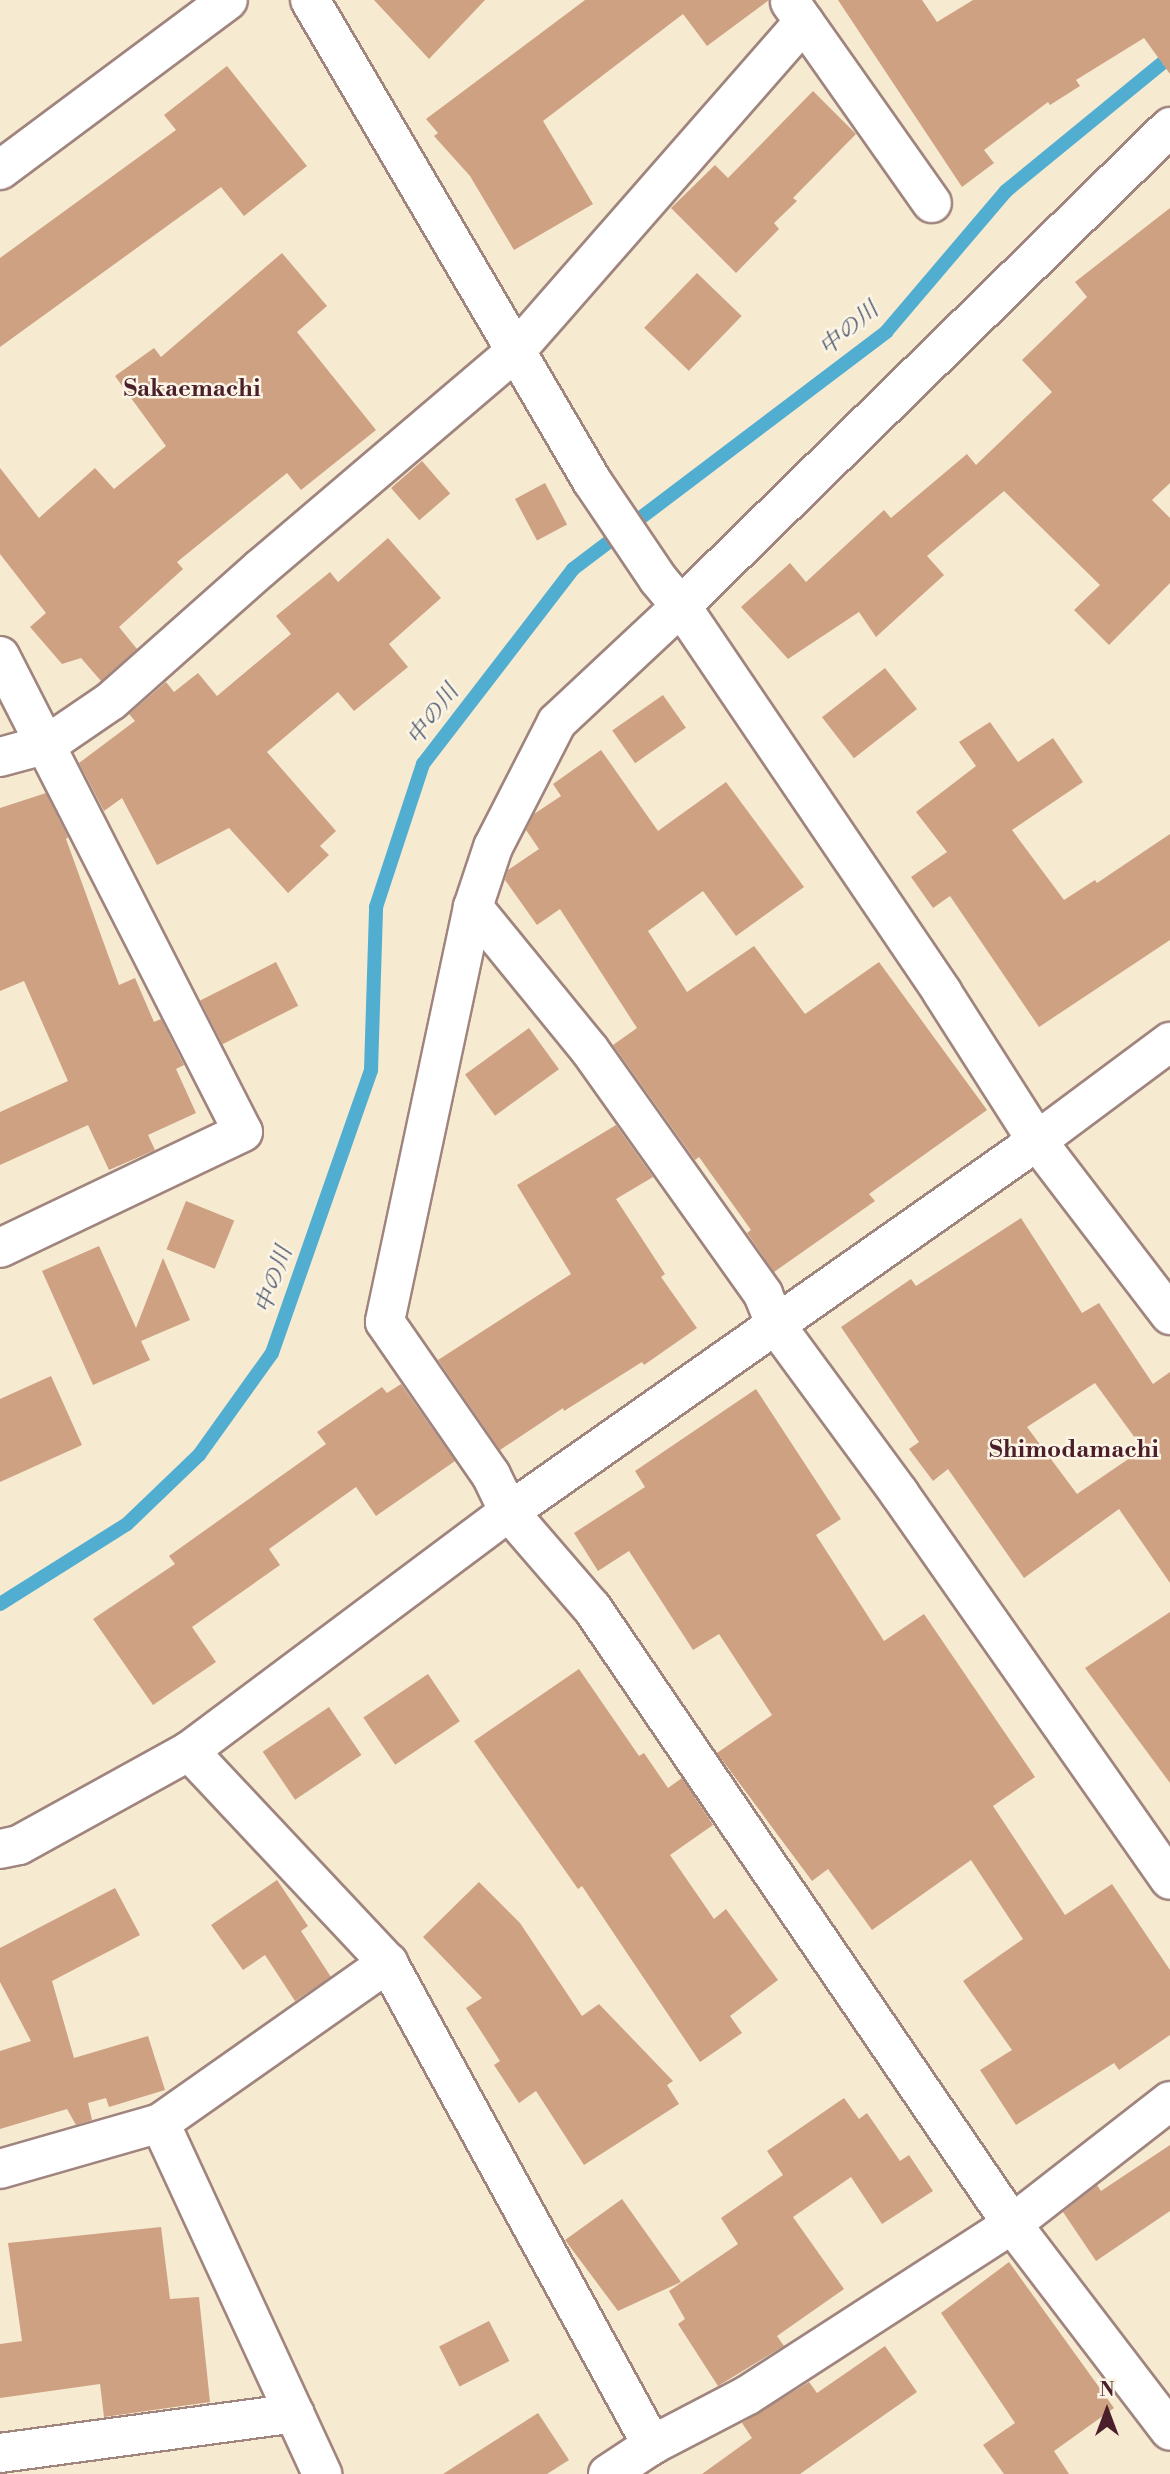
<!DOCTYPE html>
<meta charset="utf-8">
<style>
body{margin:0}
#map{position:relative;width:1170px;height:2474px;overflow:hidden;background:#f6ead1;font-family:"Libre Bodoni","Noto Serif JP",serif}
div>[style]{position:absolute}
.stream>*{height:14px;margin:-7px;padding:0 7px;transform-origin:7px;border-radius:7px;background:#52aed0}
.building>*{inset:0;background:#cfa183;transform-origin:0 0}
.roads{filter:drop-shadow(2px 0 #a0847e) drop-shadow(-2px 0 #a0847e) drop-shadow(0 2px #a0847e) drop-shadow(0 -2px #a0847e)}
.minor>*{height:38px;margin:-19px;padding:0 19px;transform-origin:19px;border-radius:19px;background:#fff}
span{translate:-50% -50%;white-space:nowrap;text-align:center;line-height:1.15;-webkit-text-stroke:5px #fcf5e5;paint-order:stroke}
.water-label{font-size:23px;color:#4d586d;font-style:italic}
.quarter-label{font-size:24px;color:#4a1f2b;font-weight:700}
.north{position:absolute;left:1072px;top:2376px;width:70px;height:70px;-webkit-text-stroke:5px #fcf5e5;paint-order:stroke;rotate:0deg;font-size:19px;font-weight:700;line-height:28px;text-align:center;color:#4a1f2b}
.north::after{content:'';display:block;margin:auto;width:24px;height:32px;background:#4a1f2b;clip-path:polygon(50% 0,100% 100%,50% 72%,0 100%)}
</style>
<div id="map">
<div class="stream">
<i style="left:0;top:1604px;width:150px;rotate:-32.2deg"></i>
<i style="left:127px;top:1524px;width:100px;rotate:-43.8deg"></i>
<i style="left:199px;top:1455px;width:125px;rotate:-54.4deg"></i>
<i style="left:272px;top:1353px;width:300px;rotate:-70.7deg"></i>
<i style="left:371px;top:1070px;width:163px;rotate:-88.2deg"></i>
<i style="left:376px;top:907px;width:151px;rotate:-71.8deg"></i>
<i style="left:423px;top:764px;width:246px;rotate:-52.4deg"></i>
<i style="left:573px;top:569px;width:393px;rotate:-37.1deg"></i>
<i style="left:886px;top:332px;width:185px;rotate:-49.6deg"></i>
<i style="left:1006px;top:191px;width:212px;rotate:-39.3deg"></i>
</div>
<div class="building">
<i style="clip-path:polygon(374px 0,485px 0,429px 59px)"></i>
<i style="clip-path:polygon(585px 0,769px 0,707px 46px,683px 14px,543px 121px,593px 204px,514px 250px,470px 176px,434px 136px,438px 133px,426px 119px)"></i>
<i style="clip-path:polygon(838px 0,922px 0,937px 22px,973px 0,1170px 0,1170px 74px,1144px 38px,1076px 80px,1080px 86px,1050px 105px,1048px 102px,984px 150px,994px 163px,962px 187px)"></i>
<i style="clip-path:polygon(227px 66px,307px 166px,244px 216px,221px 187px,0 347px,0 258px,176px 130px,164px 115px)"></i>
<i style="clip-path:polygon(813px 91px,856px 134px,793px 198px,797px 201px,774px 223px,779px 229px,736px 273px,671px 208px,715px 165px,728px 178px)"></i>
<i style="clip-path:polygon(1170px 208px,1170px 483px,1152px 500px,1170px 518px,1170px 583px,1109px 645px,1074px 610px,1100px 585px,1004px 491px,927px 556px,944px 575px,876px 637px,859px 612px,788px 659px,741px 607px,790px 563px,806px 582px,884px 510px,891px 518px,967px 454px,976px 465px,1052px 392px,1022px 360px,1087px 297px,1075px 282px)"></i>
<i style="clip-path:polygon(282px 253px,327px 306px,297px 332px,376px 430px,301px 490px,287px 473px,177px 562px,183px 569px,119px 627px,137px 649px,101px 681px,81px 658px,62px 664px,30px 627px,46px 613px,0 554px,0 468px,39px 518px,95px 468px,114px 489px,166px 446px,115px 376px,154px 348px,161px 357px)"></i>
<i style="left:697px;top:273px;width:62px;height:76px;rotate:44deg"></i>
<i style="left:422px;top:461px;width:43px;height:41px;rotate:49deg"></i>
<i style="left:545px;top:483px;width:47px;height:34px;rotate:62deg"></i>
<i style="clip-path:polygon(388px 538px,441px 598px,389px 644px,408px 667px,354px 711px,338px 692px,267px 752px,336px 831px,320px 846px,329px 855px,288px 893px,229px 828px,157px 865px,122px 798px,104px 811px,79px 763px,135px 721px,129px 714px,166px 682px,174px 692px,198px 673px,217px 696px,291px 634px,276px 616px,330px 572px,338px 582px)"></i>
<i style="left:885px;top:668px;width:52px;height:80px;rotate:52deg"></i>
<i style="left:663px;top:695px;width:40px;height:62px;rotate:55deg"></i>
<i style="clip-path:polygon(990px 722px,1018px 762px,1053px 738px,1083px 782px,1012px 830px,1064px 900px,1095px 880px,1097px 883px,1170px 834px,1170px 940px,1039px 1027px,950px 896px,933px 908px,911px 877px,947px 852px,916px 812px,976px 766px,959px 742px)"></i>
<i style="clip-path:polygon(601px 750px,658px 831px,726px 782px,804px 887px,736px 936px,703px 891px,648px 931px,687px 992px,754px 946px,805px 1014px,879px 962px,987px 1110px,869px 1194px,875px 1201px,774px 1272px,747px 1233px,751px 1230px,699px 1157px,695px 1160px,613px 1045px,637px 1028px,560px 909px,537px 925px,505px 880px,508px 870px,539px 849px,526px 830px,534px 814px,561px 796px,553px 784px)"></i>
<i style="clip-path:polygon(46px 793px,68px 837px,66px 839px,119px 985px,135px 978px,154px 1022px,161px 1019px,184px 1065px,176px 1069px,196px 1113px,148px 1135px,155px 1150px,109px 1170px,88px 1125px,0 1165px,0 1112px,68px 1081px,24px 981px,0 991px,0 808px)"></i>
<i style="left:276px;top:962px;width:49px;height:85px;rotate:63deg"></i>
<i style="left:529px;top:1028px;width:51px;height:79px;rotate:54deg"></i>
<i style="clip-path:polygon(616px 1125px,653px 1177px,616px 1199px,665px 1274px,661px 1277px,697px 1328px,644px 1365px,642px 1362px,564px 1411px,563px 1408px,500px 1450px,438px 1360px,571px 1274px,517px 1185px)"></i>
<i style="left:186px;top:1201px;width:52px;height:52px;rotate:22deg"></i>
<i style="clip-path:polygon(evenodd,1021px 1218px,1082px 1313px,1099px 1303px,1153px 1384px,1170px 1372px,1170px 1583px,1119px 1509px,1024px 1578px,948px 1469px,933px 1481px,909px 1449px,919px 1442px,841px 1327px,911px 1279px,916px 1286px,1021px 1218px,1095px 1383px,1143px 1449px,1077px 1494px,1027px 1427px,1095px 1383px)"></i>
<i style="clip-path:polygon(99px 1246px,136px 1328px,163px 1258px,190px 1320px,141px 1341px,150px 1360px,93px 1385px,42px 1271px)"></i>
<i style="clip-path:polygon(51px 1376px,82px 1445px,0 1482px,0 1399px)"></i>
<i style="clip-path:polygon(401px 1384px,455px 1461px,376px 1516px,356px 1487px,269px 1549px,280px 1565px,192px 1627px,216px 1662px,153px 1705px,93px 1619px,175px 1564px,169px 1556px,326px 1444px,317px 1432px,382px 1387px,387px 1393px)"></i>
<i style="clip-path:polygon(756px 1389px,841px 1519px,816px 1535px,884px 1641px,924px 1614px,1035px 1777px,993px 1806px,1065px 1915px,1112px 1884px,1170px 1970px,1170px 2035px,1119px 2070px,1114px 2063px,1016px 2125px,980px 2070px,1012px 2050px,963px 1981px,1023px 1939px,971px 1860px,872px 1930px,828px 1869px,812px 1881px,717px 1753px,772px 1715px,719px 1634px,693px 1650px,629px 1551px,598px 1571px,574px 1533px,645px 1487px,635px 1471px)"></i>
<i style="clip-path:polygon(1170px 1612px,1170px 1783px,1085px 1668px)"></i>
<i style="clip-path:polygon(579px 1669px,639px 1756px,644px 1753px,668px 1788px,682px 1778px,713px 1825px,670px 1855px,714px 1919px,726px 1909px,778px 1980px,730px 2016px,742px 2033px,700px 2062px,582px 1886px,578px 1889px,474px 1741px)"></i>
<i style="left:428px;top:1674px;width:57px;height:78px;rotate:56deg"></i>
<i style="left:329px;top:1707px;width:58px;height:80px;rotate:56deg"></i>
<i style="clip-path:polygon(277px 1880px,308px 1926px,301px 1931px,331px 1977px,295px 2001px,265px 1955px,243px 1970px,211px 1925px)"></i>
<i style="clip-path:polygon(479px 1882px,520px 1923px,582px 2016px,599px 2004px,673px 2081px,667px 2085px,679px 2104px,584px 2165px,536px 2091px,519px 2103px,494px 2065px,500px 2061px,466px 2008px,482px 1998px,423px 1937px)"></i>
<i style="clip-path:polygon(115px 1888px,140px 1935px,52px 1981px,74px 2058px,148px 2036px,165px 2090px,109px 2107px,106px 2098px,88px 2103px,92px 2120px,76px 2125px,67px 2109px,0 2129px,0 2051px,31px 2041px,0 1982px,0 1948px)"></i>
<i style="clip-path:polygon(844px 2098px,859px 2119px,867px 2113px,900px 2161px,909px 2155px,933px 2191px,882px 2224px,851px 2177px,793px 2217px,844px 2289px,777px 2336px,784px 2346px,718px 2386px,678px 2324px,685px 2319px,669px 2291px,738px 2244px,721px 2218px,783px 2175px,767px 2151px)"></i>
<i style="clip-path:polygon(1170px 2145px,1170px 2211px,1096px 2261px,1063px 2212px,1097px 2185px,1101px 2191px)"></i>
<i style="clip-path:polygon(622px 2199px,681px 2282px,618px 2311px,565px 2240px)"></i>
<i style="clip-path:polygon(161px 2227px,170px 2299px,199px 2297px,210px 2402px,104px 2417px,100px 2384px,0 2398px,0 2344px,22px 2341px,8px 2243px)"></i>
<i style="clip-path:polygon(1009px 2262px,1114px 2408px,1054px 2451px,1069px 2474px,1004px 2474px,983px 2445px,1015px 2423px,941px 2313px)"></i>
<i style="left:489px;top:2321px;width:45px;height:56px;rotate:63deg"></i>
<i style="clip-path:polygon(885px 2346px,917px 2392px,800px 2474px,702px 2474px,752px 2438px,742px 2423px,809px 2382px,817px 2393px)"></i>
<i style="clip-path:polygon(538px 2413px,569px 2460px,547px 2474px,443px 2474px)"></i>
</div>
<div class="roads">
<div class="minor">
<i style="left:310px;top:0;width:558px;rotate:59.62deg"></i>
<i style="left:592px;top:481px;width:118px;rotate:56deg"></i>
<i style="left:658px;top:579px;width:35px;rotate:50deg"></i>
<i style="left:681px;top:606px;width:466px;rotate:55.9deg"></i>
<i style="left:942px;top:992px;width:177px;rotate:57.5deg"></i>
<i style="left:1037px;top:1141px;width:219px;rotate:52.6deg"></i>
<i style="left:790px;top:2px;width:246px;rotate:54.8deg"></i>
<i style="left:1170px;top:127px;width:685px;rotate:135.59deg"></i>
<i style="left:681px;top:606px;width:170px;rotate:136.9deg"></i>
<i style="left:557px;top:722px;width:140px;rotate:117.1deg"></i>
<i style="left:493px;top:847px;width:63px;rotate:108.4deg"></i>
<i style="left:473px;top:907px;width:424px;rotate:102deg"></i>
<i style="left:385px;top:1322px;width:186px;rotate:55.3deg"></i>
<i style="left:491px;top:1475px;width:41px;rotate:64.1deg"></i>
<i style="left:509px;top:1512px;width:127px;rotate:49.2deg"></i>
<i style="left:592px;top:1608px;width:746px;rotate:55.71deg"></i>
<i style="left:1012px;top:2224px;width:260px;rotate:52.6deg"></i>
<i style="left:0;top:170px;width:284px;rotate:-36.7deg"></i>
<i style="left:0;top:656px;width:534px;rotate:62.96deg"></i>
<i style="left:243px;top:1132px;width:269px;rotate:154.5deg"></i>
<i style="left:0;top:757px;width:50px;rotate:-15.2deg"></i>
<i style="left:48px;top:744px;width:76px;rotate:-34.3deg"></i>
<i style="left:111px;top:701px;width:200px;rotate:-41.6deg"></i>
<i style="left:261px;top:568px;width:332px;rotate:-40.4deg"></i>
<i style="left:514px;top:353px;width:440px;rotate:-48.8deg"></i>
<i style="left:473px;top:907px;width:183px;rotate:50.8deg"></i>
<i style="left:589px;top:1049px;width:301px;rotate:54.6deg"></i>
<i style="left:763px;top:1294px;width:32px;rotate:68deg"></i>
<i style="left:775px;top:1324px;width:210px;rotate:53.7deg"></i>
<i style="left:899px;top:1493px;width:472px;rotate:55deg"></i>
<i style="left:189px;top:1751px;width:291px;rotate:46.8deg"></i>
<i style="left:388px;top:1963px;width:550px;rotate:61.29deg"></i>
<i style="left:652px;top:2445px;width:108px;rotate:-27.5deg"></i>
<i style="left:748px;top:2395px;width:315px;rotate:-32.9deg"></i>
<i style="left:1012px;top:2224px;width:200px;rotate:-37.9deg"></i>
<i style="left:0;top:1849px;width:19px;rotate:-12deg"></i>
<i style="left:19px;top:1845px;width:194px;rotate:-28.9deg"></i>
<i style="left:189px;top:1751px;width:399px;rotate:-36.8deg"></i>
<i style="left:509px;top:1512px;width:645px;rotate:-35.09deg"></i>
<i style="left:1037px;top:1141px;width:166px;rotate:-36.7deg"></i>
<i style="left:160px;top:2123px;width:387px;rotate:65.2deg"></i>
<i style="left:0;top:2169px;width:166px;rotate:-16deg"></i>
<i style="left:160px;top:2123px;width:279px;rotate:-35.1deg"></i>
<i style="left:0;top:2453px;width:297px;rotate:-7.7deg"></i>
<i style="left:608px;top:2474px;width:53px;rotate:-33.4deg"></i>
</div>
</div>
<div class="water-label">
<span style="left:849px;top:329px;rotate:-40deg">中の川</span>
<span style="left:433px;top:715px;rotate:-53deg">中の川</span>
<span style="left:274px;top:1280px;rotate:-71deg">中の川</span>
</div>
<div class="quarter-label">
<span style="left:192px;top:390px">Sakaemachi</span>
<span style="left:1074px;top:1451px">Shimodamachi</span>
</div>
<div class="north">N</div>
</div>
